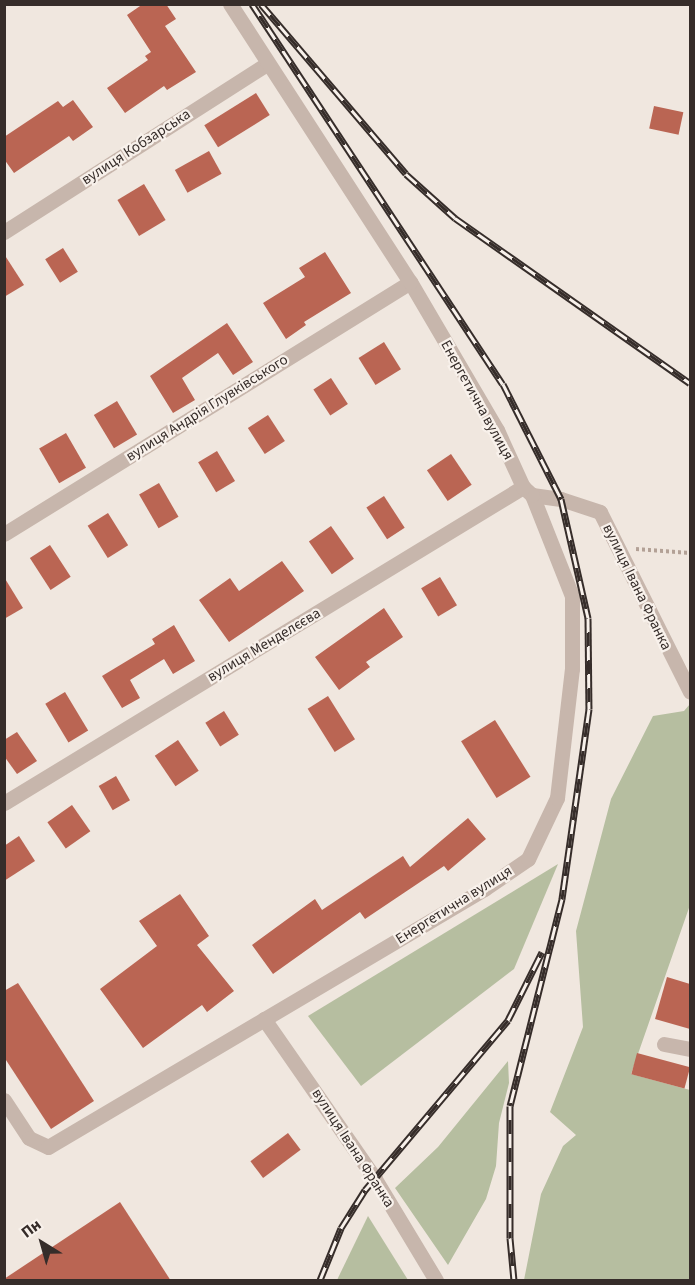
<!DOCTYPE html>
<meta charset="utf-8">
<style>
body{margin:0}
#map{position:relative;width:695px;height:1285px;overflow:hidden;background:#f0e7df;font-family:"Source Sans 3",sans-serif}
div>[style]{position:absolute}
.green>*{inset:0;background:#b6bea0}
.building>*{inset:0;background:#ba6553;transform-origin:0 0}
.path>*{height:4px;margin-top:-2px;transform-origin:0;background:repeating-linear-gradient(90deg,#b3a196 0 3px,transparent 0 6px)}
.minor>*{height:15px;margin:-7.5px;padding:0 7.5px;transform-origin:7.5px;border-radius:7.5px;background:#c7b6ac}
.rail>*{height:7px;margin-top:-3.5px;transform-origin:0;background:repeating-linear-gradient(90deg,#f8f1eb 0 14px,#362d2a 0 28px);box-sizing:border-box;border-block:2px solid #362d2a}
span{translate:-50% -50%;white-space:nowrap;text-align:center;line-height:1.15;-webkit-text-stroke:4.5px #f8f1eb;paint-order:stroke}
.street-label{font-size:15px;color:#362d2a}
.frame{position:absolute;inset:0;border:6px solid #362d2a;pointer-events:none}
.north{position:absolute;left:12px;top:1213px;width:60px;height:60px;-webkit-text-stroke:4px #f8f1eb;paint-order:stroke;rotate:323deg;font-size:16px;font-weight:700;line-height:24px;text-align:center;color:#362d2a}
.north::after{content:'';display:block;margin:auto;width:21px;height:27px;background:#362d2a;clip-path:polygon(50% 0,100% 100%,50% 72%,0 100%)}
</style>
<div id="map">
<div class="green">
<i style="clip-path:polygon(690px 704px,690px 905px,631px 1074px,690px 1090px,690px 1280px,524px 1280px,541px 1194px,563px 1146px,576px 1135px,550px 1112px,583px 1027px,576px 931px,611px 799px,653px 716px,684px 711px)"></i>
<i style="clip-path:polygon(558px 864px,514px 969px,361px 1086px,308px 1016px)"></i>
<i style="clip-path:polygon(508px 1061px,509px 1083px,499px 1123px,496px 1166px,486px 1199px,448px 1265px,395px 1188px,438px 1147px)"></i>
<i style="clip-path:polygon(368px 1216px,408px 1280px,337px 1280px)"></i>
</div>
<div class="building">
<i style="clip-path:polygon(143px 4px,166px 4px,176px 19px,165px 26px,196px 72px,167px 90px,164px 86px,125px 113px,107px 88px,148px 60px,145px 56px,151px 52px,127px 15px)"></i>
<i style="left:256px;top:93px;width:26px;height:61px;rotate:58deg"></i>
<i style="clip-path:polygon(73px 100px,93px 127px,73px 141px,69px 136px,14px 173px,4px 159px,4px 137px,58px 101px,63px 107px)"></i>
<i style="left:654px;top:106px;width:30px;height:23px;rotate:12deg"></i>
<i style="left:209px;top:151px;width:26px;height:39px;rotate:61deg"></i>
<i style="left:144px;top:184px;width:42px;height:31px;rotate:59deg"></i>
<i style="left:63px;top:248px;width:28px;height:21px;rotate:58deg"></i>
<i style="clip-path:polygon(325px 252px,351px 293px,304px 322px,306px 325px,286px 339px,263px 303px,305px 277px,299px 268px)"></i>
<i style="clip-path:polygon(4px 254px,24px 285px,4px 297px)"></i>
<i style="clip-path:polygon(227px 323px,253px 362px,233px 375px,218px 353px,182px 378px,195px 400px,173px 413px,150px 376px)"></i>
<i style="left:384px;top:342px;width:32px;height:30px;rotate:58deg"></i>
<i style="left:331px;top:378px;width:31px;height:21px;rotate:57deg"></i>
<i style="left:117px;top:401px;width:39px;height:27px;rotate:59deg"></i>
<i style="left:268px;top:415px;width:31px;height:24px;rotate:57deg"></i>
<i style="left:66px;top:433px;width:40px;height:31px;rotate:60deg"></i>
<i style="left:217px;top:451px;width:35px;height:22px;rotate:59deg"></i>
<i style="left:451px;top:454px;width:37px;height:29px;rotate:56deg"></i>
<i style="left:159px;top:483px;width:39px;height:23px;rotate:60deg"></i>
<i style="left:384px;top:496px;width:38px;height:21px;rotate:57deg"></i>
<i style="left:108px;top:513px;width:38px;height:24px;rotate:58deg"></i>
<i style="left:331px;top:526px;width:40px;height:27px;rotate:55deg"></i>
<i style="left:50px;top:545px;width:38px;height:24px;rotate:57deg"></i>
<i style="clip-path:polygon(282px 561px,304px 591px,229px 642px,199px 600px,230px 578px,239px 591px)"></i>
<i style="clip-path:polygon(4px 577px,23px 608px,4px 619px)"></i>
<i style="left:440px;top:577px;width:33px;height:22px;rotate:59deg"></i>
<i style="clip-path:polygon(384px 608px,403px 637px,366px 662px,370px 667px,339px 690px,315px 657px)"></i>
<i style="clip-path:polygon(174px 625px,195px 661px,173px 674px,164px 659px,130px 680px,140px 698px,122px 708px,102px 676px,155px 644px,152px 639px)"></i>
<i style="left:65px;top:692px;width:45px;height:23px;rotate:59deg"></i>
<i style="left:328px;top:696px;width:51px;height:24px;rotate:58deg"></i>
<i style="left:224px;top:711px;width:28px;height:22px;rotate:58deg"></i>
<i style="left:495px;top:720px;width:67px;height:40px;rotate:58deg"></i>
<i style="clip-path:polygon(17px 732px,37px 761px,17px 774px,4px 756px,4px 740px)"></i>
<i style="left:178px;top:740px;width:37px;height:28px;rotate:56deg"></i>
<i style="left:116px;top:776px;width:28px;height:20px;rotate:60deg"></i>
<i style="left:72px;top:805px;width:32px;height:30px;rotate:55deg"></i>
<i style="clip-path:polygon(468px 818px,486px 839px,448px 871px,444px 866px,365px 919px,360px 912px,273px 974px,252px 945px,315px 899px,322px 910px,403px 856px,410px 867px)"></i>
<i style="clip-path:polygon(19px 836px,35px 861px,4px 881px,4px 846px)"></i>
<i style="clip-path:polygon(180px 894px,209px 936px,197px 945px,234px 991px,207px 1012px,202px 1005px,143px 1048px,100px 989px,157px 946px,139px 921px)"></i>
<i style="clip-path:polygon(667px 977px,690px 984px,690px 1029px,655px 1019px)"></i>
<i style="clip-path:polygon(18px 983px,94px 1101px,51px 1129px,4px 1057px,4px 991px)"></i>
<i style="left:637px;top:1053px;width:55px;height:22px;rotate:15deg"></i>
<i style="left:288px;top:1133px;width:21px;height:47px;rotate:53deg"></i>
<i style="clip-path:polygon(120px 1202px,171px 1281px,4px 1281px,4px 1279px)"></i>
</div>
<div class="path">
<i style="left:636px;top:549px;width:54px;rotate:4.2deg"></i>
</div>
<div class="minor">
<i style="left:4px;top:232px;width:313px;rotate:-32.6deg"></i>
<i style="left:532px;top:495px;width:29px;rotate:8deg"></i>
<i style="left:561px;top:499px;width:41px;rotate:18.4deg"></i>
<i style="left:600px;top:512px;width:201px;rotate:63.4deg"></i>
<i style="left:4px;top:534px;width:478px;rotate:-31.8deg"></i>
<i style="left:4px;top:803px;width:608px;rotate:-31.34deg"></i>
<i style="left:264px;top:1019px;width:195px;rotate:55.2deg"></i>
<i style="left:375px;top:1179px;width:118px;rotate:58.9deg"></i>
<i style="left:664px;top:1044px;width:26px;rotate:11deg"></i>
<i style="left:4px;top:1100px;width:45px;rotate:56.7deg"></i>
<i style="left:29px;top:1138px;width:21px;rotate:25deg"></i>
<i style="left:48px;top:1147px;width:507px;rotate:-30.61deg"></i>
<i style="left:484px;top:889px;width:53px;rotate:-34.3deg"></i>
<i style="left:528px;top:859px;width:68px;rotate:-64.6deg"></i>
<i style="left:557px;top:798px;width:130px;rotate:-83.4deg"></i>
<i style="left:572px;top:669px;width:73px;rotate:-90deg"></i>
<i style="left:572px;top:596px;width:109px;rotate:-111.6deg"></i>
<i style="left:532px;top:495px;width:12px;rotate:-138deg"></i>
<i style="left:523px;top:487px;width:63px;rotate:-114.5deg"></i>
<i style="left:497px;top:430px;width:172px;rotate:-120.4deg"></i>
<i style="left:410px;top:282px;width:331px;rotate:-122.9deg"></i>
</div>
<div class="rail">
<i style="left:252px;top:4px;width:455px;rotate:56.6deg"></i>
<i style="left:503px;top:384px;width:129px;rotate:63.2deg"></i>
<i style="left:561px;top:499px;width:122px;rotate:77.2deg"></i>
<i style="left:588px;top:618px;width:91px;rotate:89.4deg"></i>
<i style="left:589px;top:709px;width:192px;rotate:98.1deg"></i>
<i style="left:562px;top:899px;width:213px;rotate:104.1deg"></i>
<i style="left:510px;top:1106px;width:132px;rotate:90deg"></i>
<i style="left:510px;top:1238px;width:42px;rotate:84.6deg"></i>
<i style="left:261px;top:4px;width:223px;rotate:49.5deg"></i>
<i style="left:406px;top:174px;width:66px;rotate:41.9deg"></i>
<i style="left:455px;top:218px;width:287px;rotate:35.1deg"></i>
<i style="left:320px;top:1280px;width:56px;rotate:-68deg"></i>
<i style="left:341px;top:1228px;width:45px;rotate:-57.7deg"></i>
<i style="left:365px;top:1190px;width:222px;rotate:-49.9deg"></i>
<i style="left:508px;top:1020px;width:76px;rotate:-63.4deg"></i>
</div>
<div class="street-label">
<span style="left:136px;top:147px;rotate:-33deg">вулиця Кобзарська</span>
<span style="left:477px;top:400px;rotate:61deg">Енергетична вулиця</span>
<span style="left:207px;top:408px;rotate:-32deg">вулиця Андрія Глувківського</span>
<span style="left:637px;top:587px;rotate:64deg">вулиця Івана Франка</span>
<span style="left:264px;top:645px;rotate:-31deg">вулиця Менделєєва</span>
<span style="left:454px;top:905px;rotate:-32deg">Енергетична вулиця</span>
<span style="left:353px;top:1148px;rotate:57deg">вулиця Івана Франка</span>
</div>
<div class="frame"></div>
<div class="north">Пн</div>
</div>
